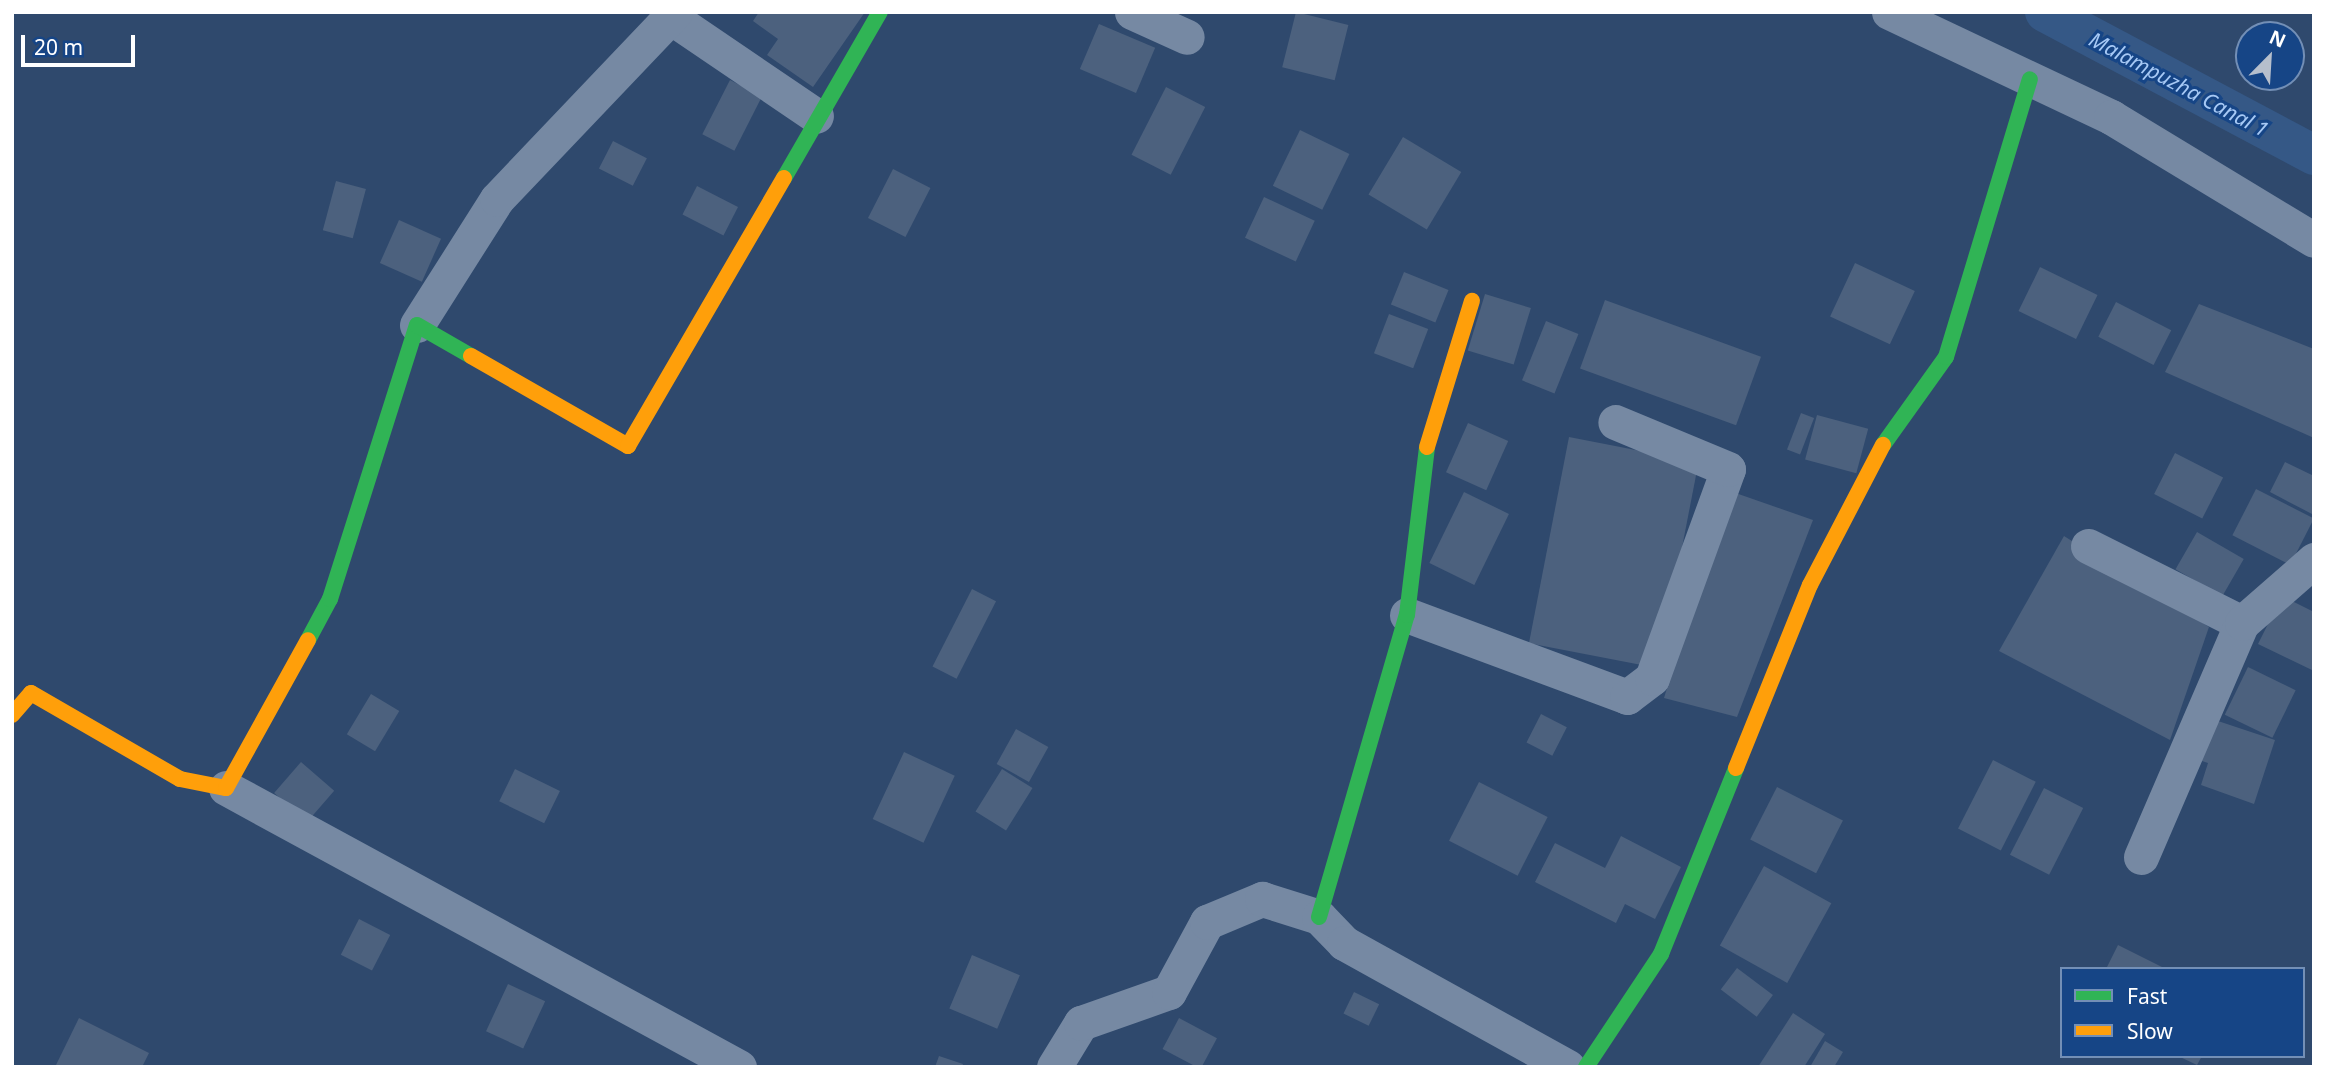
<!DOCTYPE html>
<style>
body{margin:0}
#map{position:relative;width:2326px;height:1079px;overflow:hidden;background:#2f496d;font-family:"Noto Sans",sans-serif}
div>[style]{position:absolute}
.canal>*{height:40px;margin:-20px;padding:0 20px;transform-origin:20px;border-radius:20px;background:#355886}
.building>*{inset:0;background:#4c617e;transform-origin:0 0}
.street>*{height:35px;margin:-17.5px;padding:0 17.5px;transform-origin:17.5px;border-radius:17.5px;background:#7689a3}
.fast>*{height:16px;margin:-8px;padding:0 8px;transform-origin:8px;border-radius:8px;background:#30b455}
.slow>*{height:16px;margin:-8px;padding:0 8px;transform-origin:8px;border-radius:8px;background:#ff9f0a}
span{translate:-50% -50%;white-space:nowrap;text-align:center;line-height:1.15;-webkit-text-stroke:6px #164586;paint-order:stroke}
.water-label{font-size:21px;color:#a7c9f5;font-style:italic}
.frame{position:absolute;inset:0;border:14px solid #fff;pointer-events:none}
.legend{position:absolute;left:2060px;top:967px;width:245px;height:91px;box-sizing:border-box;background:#164586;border:2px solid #738fb6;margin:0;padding:9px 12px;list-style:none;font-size:21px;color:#fff}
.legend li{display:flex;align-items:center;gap:14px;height:35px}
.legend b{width:35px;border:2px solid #738fb6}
.north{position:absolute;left:2235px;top:21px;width:70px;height:70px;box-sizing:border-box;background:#164586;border:2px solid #738fb6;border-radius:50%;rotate:24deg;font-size:19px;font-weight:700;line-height:28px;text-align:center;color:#fff}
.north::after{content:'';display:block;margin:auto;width:24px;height:32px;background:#b6bfcc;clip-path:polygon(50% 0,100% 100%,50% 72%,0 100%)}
.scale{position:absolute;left:21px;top:35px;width:114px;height:32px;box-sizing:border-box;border:4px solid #fff;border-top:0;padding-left:9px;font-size:21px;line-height:24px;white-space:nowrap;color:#fff;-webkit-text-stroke:5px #164586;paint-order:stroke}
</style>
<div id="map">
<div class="canal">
<i style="left:2045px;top:12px;width:305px;rotate:28deg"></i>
</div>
<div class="building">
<i style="clip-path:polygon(759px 12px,865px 12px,813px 87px,767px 55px,778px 39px,753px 21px)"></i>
<i style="left:1296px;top:12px;width:54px;height:57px;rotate:14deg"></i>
<i style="left:1099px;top:24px;width:61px;height:49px;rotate:23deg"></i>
<i style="left:730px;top:80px;width:36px;height:61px;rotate:27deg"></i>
<i style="left:1166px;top:87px;width:44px;height:76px;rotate:27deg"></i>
<i style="left:1300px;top:130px;width:55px;height:62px;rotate:26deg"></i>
<i style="left:1403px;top:137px;width:68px;height:67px;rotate:31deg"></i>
<i style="left:613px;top:141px;width:38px;height:31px;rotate:27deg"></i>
<i style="left:893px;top:169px;width:42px;height:55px;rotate:27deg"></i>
<i style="left:336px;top:181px;width:31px;height:51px;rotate:15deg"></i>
<i style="left:697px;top:186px;width:46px;height:32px;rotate:27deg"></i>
<i style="left:1264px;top:197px;width:56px;height:45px;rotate:25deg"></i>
<i style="left:399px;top:220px;width:46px;height:47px;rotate:24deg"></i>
<i style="left:1855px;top:263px;width:66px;height:59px;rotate:25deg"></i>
<i style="left:2040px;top:267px;width:64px;height:49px;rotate:26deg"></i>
<i style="left:1404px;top:272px;width:48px;height:35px;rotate:22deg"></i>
<i style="left:1485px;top:294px;width:48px;height:59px;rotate:17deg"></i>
<i style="left:1605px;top:300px;width:166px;height:73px;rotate:20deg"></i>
<i style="left:2116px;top:302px;width:62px;height:39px;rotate:27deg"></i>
<i style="clip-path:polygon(2199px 304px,2314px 349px,2314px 438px,2165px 372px)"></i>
<i style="left:1389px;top:314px;width:42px;height:42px;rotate:21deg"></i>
<i style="left:1546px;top:321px;width:35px;height:64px;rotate:22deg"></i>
<i style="left:1801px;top:413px;width:14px;height:39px;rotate:21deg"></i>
<i style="left:1817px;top:415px;width:53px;height:46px;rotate:15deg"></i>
<i style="left:1468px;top:423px;width:44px;height:54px;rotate:24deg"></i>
<i style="left:1569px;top:437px;width:132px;height:210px;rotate:11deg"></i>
<i style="left:2175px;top:453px;width:54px;height:46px;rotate:27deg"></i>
<i style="clip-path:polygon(2285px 462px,2314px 476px,2312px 514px,2270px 492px)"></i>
<i style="left:2256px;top:489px;width:65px;height:52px;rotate:27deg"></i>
<i style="clip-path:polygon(1727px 490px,1813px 520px,1737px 717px,1664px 698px)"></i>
<i style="left:1464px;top:492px;width:50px;height:79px;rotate:26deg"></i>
<i style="left:2197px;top:532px;width:54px;height:43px;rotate:30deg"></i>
<i style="clip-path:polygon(2064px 536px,2209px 627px,2170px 740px,1999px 651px)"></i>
<i style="left:972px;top:589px;width:27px;height:87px;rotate:27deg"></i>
<i style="clip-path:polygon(2282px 596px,2314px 612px,2314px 671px,2258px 644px)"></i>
<i style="left:2248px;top:667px;width:53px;height:53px;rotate:26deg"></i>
<i style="left:371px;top:694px;width:33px;height:47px;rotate:31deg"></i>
<i style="left:1541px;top:714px;width:29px;height:32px;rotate:27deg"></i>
<i style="clip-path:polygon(2206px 717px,2275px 740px,2254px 804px,2201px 785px,2208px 763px,2193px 758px)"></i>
<i style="left:1016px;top:729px;width:37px;height:40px;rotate:29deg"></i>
<i style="left:904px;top:752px;width:56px;height:74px;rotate:25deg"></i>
<i style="left:1993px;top:760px;width:48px;height:77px;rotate:27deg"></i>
<i style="left:301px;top:762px;width:44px;height:41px;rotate:41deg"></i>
<i style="left:515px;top:769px;width:50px;height:36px;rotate:26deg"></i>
<i style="left:1002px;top:769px;width:36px;height:50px;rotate:32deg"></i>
<i style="left:1479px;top:782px;width:77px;height:66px;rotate:27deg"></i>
<i style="left:1777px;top:787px;width:74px;height:59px;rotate:27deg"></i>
<i style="left:2044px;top:788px;width:44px;height:75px;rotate:27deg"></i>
<i style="clip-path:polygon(1621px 836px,1681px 867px,1655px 919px,1625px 904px,1616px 923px,1535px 882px,1555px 843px,1605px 868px)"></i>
<i style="left:1764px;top:866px;width:77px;height:91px;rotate:29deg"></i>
<i style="left:359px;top:919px;width:35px;height:40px;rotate:27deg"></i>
<i style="clip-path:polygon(2118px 945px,2166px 969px,2106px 969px)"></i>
<i style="left:972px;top:955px;width:52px;height:58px;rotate:23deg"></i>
<i style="left:1737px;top:968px;width:45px;height:27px;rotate:37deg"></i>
<i style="left:508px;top:984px;width:41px;height:52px;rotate:25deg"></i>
<i style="left:1354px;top:992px;width:28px;height:24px;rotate:26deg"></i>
<i style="clip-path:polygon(1793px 1013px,1825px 1034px,1804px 1067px,1758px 1067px)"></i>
<i style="clip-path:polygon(79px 1018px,149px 1053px,142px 1067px,55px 1067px)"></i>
<i style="left:1179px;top:1018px;width:43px;height:35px;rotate:28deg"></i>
<i style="clip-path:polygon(1825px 1041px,1843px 1052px,1834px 1067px,1810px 1067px)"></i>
<i style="clip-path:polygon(939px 1056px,963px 1064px,962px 1067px,935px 1067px)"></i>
<i style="clip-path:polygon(2178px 1056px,2202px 1056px,2197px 1065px)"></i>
</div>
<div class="street">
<i style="left:1132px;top:12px;width:60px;rotate:24.4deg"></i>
<i style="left:1889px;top:12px;width:246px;rotate:25.3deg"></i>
<i style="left:2111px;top:117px;width:237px;rotate:31.2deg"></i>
<i style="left:672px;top:18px;width:174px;rotate:34.2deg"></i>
<i style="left:417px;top:325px;width:149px;rotate:-57.6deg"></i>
<i style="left:497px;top:199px;width:258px;rotate:-46.4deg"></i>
<i style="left:2088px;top:546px;width:172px;rotate:26.6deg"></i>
<i style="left:1407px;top:615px;width:235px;rotate:20.4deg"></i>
<i style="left:1627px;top:697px;width:31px;rotate:-37deg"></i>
<i style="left:1652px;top:678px;width:222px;rotate:-70deg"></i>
<i style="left:1728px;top:469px;width:122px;rotate:-157.4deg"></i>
<i style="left:226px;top:788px;width:584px;rotate:28.54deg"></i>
<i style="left:2141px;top:857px;width:255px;rotate:-66.7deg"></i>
<i style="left:2242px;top:623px;width:96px;rotate:-41.2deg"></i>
<i style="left:1054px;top:1067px;width:52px;rotate:-58.5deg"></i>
<i style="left:1081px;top:1023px;width:93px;rotate:-19.4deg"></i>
<i style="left:1169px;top:992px;width:80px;rotate:-61.5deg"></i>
<i style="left:1207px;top:922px;width:60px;rotate:-22.7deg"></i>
<i style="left:1262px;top:899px;width:60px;rotate:17.5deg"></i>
<i style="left:1319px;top:917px;width:36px;rotate:46deg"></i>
<i style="left:1344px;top:943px;width:256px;rotate:29deg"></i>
</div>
<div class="fast">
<i style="left:784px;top:178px;width:192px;rotate:-60deg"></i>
<i style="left:1883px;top:445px;width:108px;rotate:-54.4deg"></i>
<i style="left:1946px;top:357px;width:290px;rotate:-73.2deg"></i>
<i style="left:308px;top:640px;width:47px;rotate:-61.8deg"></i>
<i style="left:330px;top:599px;width:287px;rotate:-72.4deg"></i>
<i style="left:417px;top:325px;width:62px;rotate:29.9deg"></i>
<i style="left:1319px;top:917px;width:315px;rotate:-73.8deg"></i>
<i style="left:1407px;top:615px;width:169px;rotate:-83.2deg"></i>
<i style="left:1586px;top:1067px;width:136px;rotate:-56.4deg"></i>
<i style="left:1661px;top:954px;width:201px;rotate:-68deg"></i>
</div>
<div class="slow">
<i style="left:471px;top:356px;width:181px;rotate:29.8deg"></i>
<i style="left:628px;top:446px;width:310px;rotate:-59.8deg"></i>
<i style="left:1427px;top:447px;width:153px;rotate:-72.9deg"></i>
<i style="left:12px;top:715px;width:29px;rotate:-49deg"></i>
<i style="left:31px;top:693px;width:172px;rotate:30deg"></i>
<i style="left:180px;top:779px;width:47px;rotate:11.1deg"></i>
<i style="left:226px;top:788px;width:169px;rotate:-61deg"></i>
<i style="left:1736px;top:768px;width:197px;rotate:-68deg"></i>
<i style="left:1810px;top:585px;width:158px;rotate:-62.5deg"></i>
</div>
<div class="water-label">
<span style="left:2179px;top:84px;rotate:28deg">Malampuzha Canal 1</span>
</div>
<div class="frame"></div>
<ul class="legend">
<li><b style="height:9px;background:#30b455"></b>Fast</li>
<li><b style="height:9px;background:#ff9f0a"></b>Slow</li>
</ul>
<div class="north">N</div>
<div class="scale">20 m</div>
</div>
